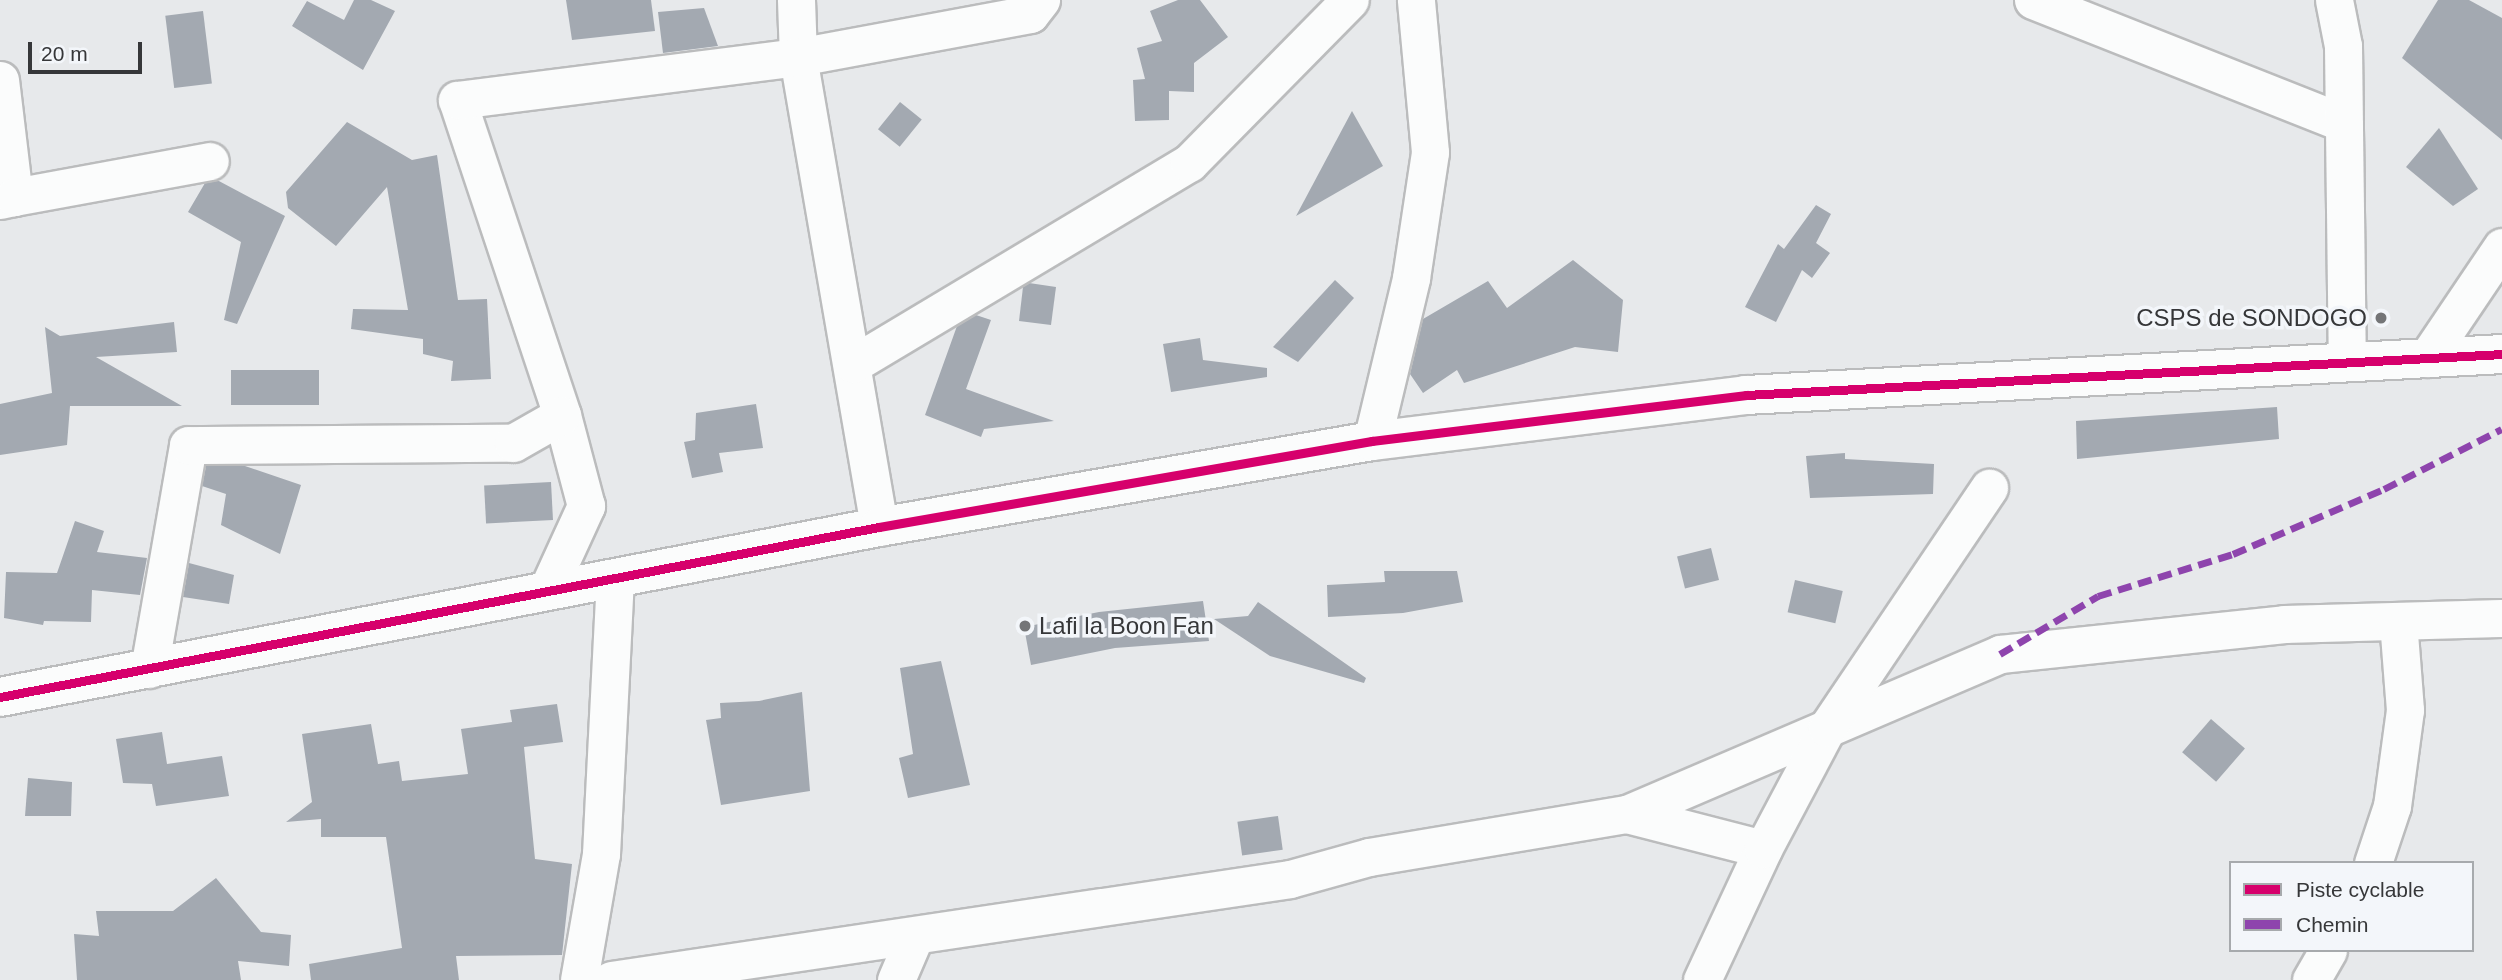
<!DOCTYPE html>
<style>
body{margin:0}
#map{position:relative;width:2502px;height:980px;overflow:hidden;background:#e7e9eb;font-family:Helvetica,sans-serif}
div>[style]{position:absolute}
.building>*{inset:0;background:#a3a9b1;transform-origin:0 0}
.roads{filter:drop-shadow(2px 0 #bbbcbd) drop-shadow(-2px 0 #bbbcbd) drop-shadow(0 2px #bbbcbd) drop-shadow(0 -2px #bbbcbd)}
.minor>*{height:37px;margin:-18.5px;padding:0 18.5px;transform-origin:18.5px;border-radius:18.5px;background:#fbfcfc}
.tertiary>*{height:38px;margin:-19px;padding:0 19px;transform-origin:19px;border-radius:19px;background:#fbfcfc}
.quiet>*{height:7px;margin-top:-3.5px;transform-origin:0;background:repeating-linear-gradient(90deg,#8e44ad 0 14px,transparent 0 21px)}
.cycleway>*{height:9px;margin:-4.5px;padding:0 4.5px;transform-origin:4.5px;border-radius:4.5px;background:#d6006c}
.dots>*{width:19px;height:19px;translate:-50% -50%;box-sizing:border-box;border:4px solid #f3f6fa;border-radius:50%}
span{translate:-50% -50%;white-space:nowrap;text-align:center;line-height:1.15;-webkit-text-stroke:7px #f3f6fa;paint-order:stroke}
.poi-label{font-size:24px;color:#363739}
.right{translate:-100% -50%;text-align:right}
.left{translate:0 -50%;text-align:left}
.legend{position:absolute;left:2229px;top:861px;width:245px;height:91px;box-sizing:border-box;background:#f3f6fa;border:2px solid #a7aaad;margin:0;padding:9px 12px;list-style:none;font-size:21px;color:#363739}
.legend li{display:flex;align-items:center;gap:14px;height:35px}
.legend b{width:35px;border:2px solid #a7aaad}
.scale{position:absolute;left:28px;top:42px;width:114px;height:32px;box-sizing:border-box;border:4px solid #363739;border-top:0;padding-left:9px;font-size:21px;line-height:24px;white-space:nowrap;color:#363739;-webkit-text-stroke:5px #f3f6fa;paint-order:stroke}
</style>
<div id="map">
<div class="building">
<i style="clip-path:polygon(354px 0,371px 0,395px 11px,363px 70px,292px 26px,307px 1px,344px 20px)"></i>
<i style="clip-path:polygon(566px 0,651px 0,655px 31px,572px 40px)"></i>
<i style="clip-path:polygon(1178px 0,1200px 0,1228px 37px,1194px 63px,1194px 92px,1169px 91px,1169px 120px,1135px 121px,1133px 80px,1145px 79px,1137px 48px,1162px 41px,1150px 11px)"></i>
<i style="clip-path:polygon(2438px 0,2469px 0,2502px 18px,2502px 140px,2402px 58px)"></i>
<i style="clip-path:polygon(704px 8px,718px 46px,663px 53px,658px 12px)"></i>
<i style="left:203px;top:11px;width:73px;height:38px;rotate:83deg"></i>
<i style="left:900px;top:102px;width:28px;height:35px;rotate:39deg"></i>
<i style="clip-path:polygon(1352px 111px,1383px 166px,1296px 216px)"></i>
<i style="clip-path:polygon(347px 122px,412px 160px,437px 155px,458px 300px,487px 299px,491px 379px,451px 381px,453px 361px,423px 354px,423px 339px,351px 329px,353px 309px,408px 310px,387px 187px,336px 246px,288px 208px,286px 192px)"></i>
<i style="clip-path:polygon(2439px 128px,2478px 189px,2453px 206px,2406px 167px)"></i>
<i style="clip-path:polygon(217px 180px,285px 216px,237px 324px,224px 320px,241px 242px,188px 212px,205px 183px)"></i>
<i style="clip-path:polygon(1816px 205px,1831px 214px,1816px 243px,1830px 253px,1812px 278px,1802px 270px,1776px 322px,1745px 307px,1778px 244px,1784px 249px)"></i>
<i style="clip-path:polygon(1573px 260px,1623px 300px,1618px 352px,1575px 347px,1464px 383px,1457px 370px,1423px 393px,1410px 374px,1423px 319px,1488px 281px,1507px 308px)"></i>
<i style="clip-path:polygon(1335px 280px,1354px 298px,1298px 362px,1273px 347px)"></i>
<i style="clip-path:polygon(1029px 283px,1056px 287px,1051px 325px,1019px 321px,1023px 287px)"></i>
<i style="clip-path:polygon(976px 315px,991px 320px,966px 389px,1054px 421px,984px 429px,981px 437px,925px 415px,957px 326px)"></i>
<i style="clip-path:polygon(174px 322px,177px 352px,96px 357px,182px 406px,70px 406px,67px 445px,0 455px,0 404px,52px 393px,45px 327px,60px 336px)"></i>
<i style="clip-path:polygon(1200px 338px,1203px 360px,1267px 368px,1267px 377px,1171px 392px,1163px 344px)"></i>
<i style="left:231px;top:370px;width:88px;height:35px"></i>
<i style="clip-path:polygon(756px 404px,763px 448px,719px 453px,723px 472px,692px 478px,684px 442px,695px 440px,696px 413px)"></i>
<i style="clip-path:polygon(2277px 407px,2279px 439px,2077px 459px,2076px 421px)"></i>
<i style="clip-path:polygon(1845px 453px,1845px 459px,1934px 464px,1933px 494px,1810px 498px,1806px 456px)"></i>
<i style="clip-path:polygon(206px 466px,245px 466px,301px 485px,280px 554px,221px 525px,226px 494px,202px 486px)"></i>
<i style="left:551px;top:482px;width:38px;height:67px;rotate:87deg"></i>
<i style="clip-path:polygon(75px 521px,104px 531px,97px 552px,147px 558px,140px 595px,92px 590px,91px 622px,44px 621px,43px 625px,4px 618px,6px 572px,57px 573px)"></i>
<i style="left:1711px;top:548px;width:33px;height:35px;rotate:76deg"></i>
<i style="clip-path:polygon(189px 563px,234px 575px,229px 604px,183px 597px)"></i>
<i style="clip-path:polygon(1384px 571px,1457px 571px,1463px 602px,1403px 613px,1328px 617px,1327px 585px,1385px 582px)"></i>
<i style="left:1795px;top:580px;width:49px;height:33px;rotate:13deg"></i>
<i style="clip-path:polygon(1203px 601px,1209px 641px,1115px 648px,1031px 665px,1024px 627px,1099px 612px)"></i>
<i style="clip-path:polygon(1258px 602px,1366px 678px,1364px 683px,1270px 656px,1214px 619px,1248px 616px)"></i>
<i style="clip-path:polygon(941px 661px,970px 785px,908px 798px,899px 758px,913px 754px,900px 668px)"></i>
<i style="clip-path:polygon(802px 692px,810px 791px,721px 805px,706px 720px,721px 718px,720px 703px,759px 701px)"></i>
<i style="clip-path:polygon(557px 704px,563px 742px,524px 747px,535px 859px,572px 864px,562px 955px,456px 956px,459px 980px,311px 980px,309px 964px,402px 948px,386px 837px,321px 837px,321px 819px,286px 822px,312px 802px,302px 734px,371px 724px,378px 764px,399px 761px,402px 781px,468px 774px,461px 729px,512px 722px,510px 710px)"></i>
<i style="left:2211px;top:719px;width:45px;height:44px;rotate:41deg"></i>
<i style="clip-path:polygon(162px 732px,167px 764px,222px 756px,229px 796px,156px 806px,152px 784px,123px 783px,116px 739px)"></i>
<i style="clip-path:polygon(28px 778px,72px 782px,71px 816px,25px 816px)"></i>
<i style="left:1278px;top:816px;width:34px;height:41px;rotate:82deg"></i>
<i style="clip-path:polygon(216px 878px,261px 932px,291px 935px,289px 966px,238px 961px,241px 980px,77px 980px,74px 934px,99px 936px,96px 911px,173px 911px)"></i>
</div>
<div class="roads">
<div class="minor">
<i style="left:796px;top:0;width:57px;rotate:88deg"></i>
<i style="left:798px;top:57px;width:477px;rotate:80.2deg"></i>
<i style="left:2033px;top:0;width:334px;rotate:21.6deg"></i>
<i style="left:2334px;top:0;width:47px;rotate:78.9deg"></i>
<i style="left:2343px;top:46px;width:316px;rotate:89.3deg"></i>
<i style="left:0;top:80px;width:118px;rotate:83.2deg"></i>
<i style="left:14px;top:197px;width:14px;rotate:168deg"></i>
<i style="left:14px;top:197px;width:199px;rotate:-10.4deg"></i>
<i style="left:2427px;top:358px;width:134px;rotate:-56deg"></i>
<i style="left:853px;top:364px;width:392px;rotate:-30.9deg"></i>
<i style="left:1189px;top:163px;width:229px;rotate:-45.4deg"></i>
<i style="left:1372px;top:441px;width:168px;rotate:-76.5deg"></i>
<i style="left:1411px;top:278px;width:127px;rotate:-81.4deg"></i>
<i style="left:1430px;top:152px;width:153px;rotate:-95.3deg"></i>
<i style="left:547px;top:591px;width:94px;rotate:-65.4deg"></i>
<i style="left:586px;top:506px;width:94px;rotate:-104.8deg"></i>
<i style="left:562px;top:415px;width:332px;rotate:-108.4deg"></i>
<i style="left:457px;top:100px;width:344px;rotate:-7.2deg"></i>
<i style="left:798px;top:57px;width:236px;rotate:-10.5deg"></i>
<i style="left:1030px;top:14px;width:18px;rotate:-52deg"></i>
<i style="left:149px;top:669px;width:227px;rotate:-80.1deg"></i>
<i style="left:188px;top:445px;width:325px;rotate:-0.4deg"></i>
<i style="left:513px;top:443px;width:56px;rotate:-29.7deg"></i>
<i style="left:1627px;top:814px;width:406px;rotate:-23.2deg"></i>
<i style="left:2000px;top:654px;width:286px;rotate:-6deg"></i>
<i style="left:2284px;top:624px;width:218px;rotate:-1.6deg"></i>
<i style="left:2373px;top:863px;width:60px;rotate:-71.6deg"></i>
<i style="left:2392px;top:806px;width:97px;rotate:-82.3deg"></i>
<i style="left:2405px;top:710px;width:89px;rotate:-94.5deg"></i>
<i style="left:579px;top:980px;width:128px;rotate:-80.1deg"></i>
<i style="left:601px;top:854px;width:275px;rotate:-87.1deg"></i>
<i style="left:611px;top:980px;width:686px;rotate:-8.46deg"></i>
<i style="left:1290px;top:879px;width:82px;rotate:-15.6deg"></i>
<i style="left:1369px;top:857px;width:262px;rotate:-9.5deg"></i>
<i style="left:1627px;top:814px;width:140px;rotate:14.4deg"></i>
<i style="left:896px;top:980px;width:46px;rotate:-66.8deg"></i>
<i style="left:1702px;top:980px;width:145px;rotate:-65deg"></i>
<i style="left:1763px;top:849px;width:137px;rotate:-62.1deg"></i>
<i style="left:1827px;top:728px;width:290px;rotate:-56deg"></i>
<i style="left:2311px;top:980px;width:34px;rotate:-60deg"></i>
</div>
<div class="tertiary">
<i style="left:0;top:697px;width:895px;rotate:-10.95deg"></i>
<i style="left:879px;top:527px;width:500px;rotate:-9.9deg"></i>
<i style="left:1372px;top:441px;width:377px;rotate:-7deg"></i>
<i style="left:1746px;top:395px;width:757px;rotate:-3.1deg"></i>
</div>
</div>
<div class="quiet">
<i style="left:2000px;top:654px;width:114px;rotate:-30.6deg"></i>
<i style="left:2098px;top:596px;width:141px;rotate:-17.3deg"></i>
<i style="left:2233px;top:554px;width:164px;rotate:-23.3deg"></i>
<i style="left:2384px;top:489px;width:132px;rotate:-27deg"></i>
</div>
<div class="cycleway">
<i style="left:0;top:697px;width:895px;rotate:-10.95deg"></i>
<i style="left:879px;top:527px;width:500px;rotate:-9.9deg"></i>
<i style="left:1372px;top:441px;width:377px;rotate:-7deg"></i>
<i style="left:1746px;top:395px;width:757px;rotate:-3.1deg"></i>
</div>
<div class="dots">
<i style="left:2381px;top:318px;background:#747577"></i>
<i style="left:1025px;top:626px;background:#747577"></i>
</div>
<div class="poi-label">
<span class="right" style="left:2367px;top:318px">CSPS de SONDOGO</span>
<span class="left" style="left:1039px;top:626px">Lafi la Boon Fan</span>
</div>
<ul class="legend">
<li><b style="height:9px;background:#d6006c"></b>Piste cyclable</li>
<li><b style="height:9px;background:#8e44ad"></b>Chemin</li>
</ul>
<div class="scale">20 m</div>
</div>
